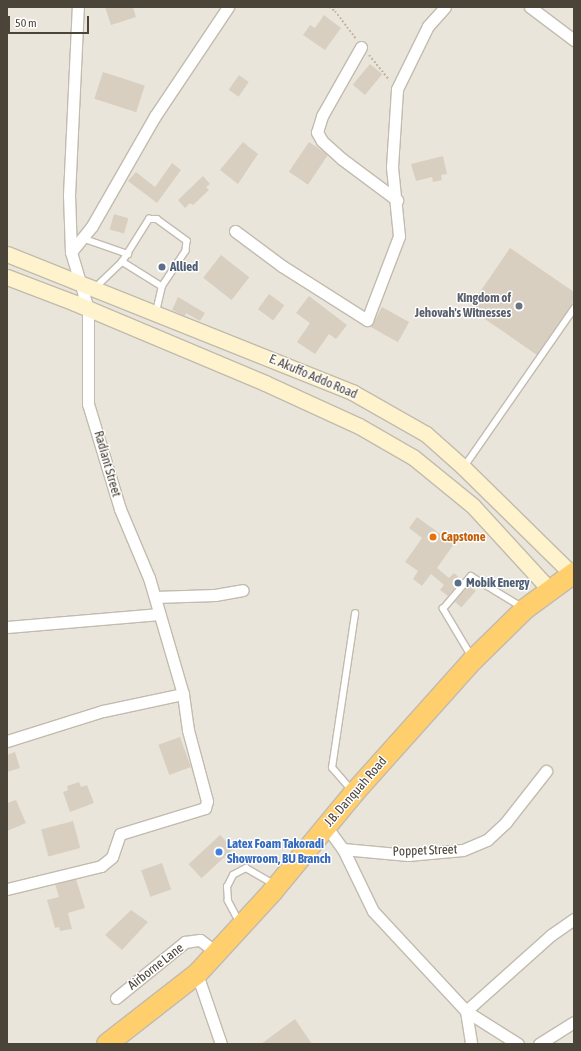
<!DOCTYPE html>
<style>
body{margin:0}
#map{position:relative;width:581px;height:1051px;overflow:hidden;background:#f6f3ec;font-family:"Asap Condensed",sans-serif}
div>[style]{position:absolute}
.residential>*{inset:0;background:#eae5da;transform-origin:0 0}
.building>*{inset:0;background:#d8cfc1;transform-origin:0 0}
.path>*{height:2px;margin-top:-1px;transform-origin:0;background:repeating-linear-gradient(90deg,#c4b79f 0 2px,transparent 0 4px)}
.roads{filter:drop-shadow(1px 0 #c2bbae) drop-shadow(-1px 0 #c2bbae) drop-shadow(0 1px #c2bbae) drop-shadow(0 -1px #c2bbae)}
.lane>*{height:5.5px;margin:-2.75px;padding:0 2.75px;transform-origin:2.75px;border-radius:2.75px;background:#fff}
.street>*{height:11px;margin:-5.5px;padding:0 5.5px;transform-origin:5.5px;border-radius:5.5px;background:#fff}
.secondary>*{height:15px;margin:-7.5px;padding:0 7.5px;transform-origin:7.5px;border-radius:7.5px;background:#fff3cd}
.highway>*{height:20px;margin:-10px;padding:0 10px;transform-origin:10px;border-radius:10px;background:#ffcf6e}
.dots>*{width:11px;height:11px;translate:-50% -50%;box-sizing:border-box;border:2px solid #fff;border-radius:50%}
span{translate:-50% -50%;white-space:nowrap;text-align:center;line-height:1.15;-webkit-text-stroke:3px #fff;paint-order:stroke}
.service-label{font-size:13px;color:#4e5e75;font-weight:700}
.left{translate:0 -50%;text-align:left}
.worship-label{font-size:13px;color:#5b616d;font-weight:700}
.right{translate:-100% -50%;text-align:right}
.street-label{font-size:13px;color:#4b4439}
.food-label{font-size:13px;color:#c56008;font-weight:700}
.shop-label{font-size:13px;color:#366cbe;font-weight:700}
.frame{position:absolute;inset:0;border:8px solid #4b4439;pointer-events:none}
.scale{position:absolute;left:8px;top:16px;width:81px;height:18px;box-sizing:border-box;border:2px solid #4b4439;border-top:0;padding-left:5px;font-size:12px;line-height:14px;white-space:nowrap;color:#4b4439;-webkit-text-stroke:3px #fff;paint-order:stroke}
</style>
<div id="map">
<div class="residential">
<i style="left:7px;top:7px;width:567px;height:1037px"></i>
</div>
<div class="building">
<i style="clip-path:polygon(105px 7px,133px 7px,136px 17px,111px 25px)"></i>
<i style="clip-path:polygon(324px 15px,341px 28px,325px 50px,303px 35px,310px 25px,315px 28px)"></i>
<i style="left:370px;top:64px;width:16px;height:27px;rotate:40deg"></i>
<i style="left:103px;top:72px;width:44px;height:28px;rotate:18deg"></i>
<i style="left:239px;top:75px;width:12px;height:18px;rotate:35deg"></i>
<i style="clip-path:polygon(243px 142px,258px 154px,238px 184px,220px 170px)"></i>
<i style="left:309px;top:142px;width:23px;height:36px;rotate:34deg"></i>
<i style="clip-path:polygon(443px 156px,447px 174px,441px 175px,442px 180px,433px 182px,432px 177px,416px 181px,411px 164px)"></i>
<i style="clip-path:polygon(172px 163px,181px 170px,157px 203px,128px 181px,136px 172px,155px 187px)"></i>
<i style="clip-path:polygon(203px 176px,210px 184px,206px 187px,209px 190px,193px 205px,190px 203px,185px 208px,178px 200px)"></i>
<i style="left:114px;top:214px;width:15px;height:16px;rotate:16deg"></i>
<i style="clip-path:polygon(510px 248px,574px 292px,574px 301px,537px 355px,469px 308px)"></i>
<i style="left:221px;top:255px;width:36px;height:29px;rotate:38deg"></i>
<i style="left:269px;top:294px;width:19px;height:19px;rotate:36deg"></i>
<i style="clip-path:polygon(309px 296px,347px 325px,336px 339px,329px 334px,315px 354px,297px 342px,310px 323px,296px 313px)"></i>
<i style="clip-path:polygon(178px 297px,205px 313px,200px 321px,186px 313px,185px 316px,172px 310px)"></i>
<i style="left:382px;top:307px;width:31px;height:23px;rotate:29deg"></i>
<i style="clip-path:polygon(417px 517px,454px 544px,437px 568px,449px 578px,454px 573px,462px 580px,448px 596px,440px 590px,444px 585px,431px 574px,422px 586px,413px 579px,418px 571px,405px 562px,422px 538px,409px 528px)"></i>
<i style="left:469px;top:585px;width:9px;height:22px;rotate:41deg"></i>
<i style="left:180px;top:737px;width:32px;height:23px;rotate:70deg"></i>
<i style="clip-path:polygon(15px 752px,20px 768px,7px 772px,7px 755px)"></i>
<i style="clip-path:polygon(79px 782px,81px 787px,87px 785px,94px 803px,70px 812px,63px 792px,68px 790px,67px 786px)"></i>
<i style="clip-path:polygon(16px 800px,26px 823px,7px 831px,7px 803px)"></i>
<i style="left:73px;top:821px;width:28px;height:33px;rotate:75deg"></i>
<i style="left:220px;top:835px;width:19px;height:43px;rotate:47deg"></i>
<i style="left:162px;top:863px;width:28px;height:22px;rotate:71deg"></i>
<i style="clip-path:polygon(76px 879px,85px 908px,68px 913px,72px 929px,60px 931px,59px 927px,55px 928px,47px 900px,59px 897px,55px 884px)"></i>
<i style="clip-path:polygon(131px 910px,148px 922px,122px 950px,105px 935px)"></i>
<i style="clip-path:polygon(295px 1019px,312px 1044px,261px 1044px)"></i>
</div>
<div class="path">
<i style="left:329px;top:7px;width:7px;rotate:34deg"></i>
<i style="left:335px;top:11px;width:34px;rotate:53deg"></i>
<i style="left:369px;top:55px;width:32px;rotate:51deg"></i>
</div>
<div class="roads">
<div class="lane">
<i style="left:82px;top:238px;width:49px;rotate:19.2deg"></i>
<i style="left:95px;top:288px;width:37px;rotate:-44deg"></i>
<i style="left:122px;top:262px;width:51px;rotate:-57.9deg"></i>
<i style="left:149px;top:219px;width:8px"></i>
<i style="left:157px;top:219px;width:37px;rotate:36deg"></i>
<i style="left:187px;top:241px;width:10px;rotate:96deg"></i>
<i style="left:186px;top:251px;width:43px;rotate:123.7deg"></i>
<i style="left:162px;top:287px;width:47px;rotate:-148deg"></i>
<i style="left:156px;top:312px;width:26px;rotate:-77deg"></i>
<i style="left:464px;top:467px;width:193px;rotate:-55.2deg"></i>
<i style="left:471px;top:656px;width:55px;rotate:-120.8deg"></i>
<i style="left:443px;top:609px;width:43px;rotate:-49.7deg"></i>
<i style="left:471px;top:576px;width:60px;rotate:31.3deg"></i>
<i style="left:352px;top:791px;width:30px;rotate:-131deg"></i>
<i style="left:332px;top:768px;width:156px;rotate:-81.5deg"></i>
<i style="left:239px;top:922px;width:24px;rotate:-118deg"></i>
<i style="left:228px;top:901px;width:14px;rotate:-94deg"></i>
<i style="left:227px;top:887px;width:13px;rotate:-63deg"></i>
<i style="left:233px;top:875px;width:15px;rotate:-28deg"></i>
<i style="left:246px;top:868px;width:32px;rotate:30deg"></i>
</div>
<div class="street">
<i style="left:530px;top:7px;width:55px;rotate:36.9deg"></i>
<i style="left:361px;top:47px;width:79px;rotate:119.5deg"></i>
<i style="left:322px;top:116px;width:17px;rotate:107deg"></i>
<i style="left:317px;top:132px;width:10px;rotate:61deg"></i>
<i style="left:322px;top:141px;width:27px;rotate:42deg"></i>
<i style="left:342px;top:159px;width:69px;rotate:36.7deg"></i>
<i style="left:235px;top:231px;width:59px;rotate:36.7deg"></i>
<i style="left:282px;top:266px;width:101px;rotate:32.4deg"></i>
<i style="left:367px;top:320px;width:90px;rotate:-69.1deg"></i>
<i style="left:399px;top:236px;width:69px;rotate:-95.8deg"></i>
<i style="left:392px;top:167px;width:78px;rotate:-86.3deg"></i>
<i style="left:397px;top:89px;width:70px;rotate:-63.8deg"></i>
<i style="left:428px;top:26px;width:25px;rotate:-48deg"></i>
<i style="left:71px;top:252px;width:33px;rotate:-51deg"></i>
<i style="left:92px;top:226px;width:127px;rotate:-60.2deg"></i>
<i style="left:155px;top:116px;width:131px;rotate:-56.2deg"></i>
<i style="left:155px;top:597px;width:60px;rotate:-1.9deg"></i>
<i style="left:215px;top:595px;width:28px;rotate:-10deg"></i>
<i style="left:7px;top:627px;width:153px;rotate:-4.9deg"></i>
<i style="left:7px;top:741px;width:101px;rotate:-17.4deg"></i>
<i style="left:103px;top:711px;width:82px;rotate:-12deg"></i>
<i style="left:183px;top:694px;width:121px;rotate:-106.3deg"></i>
<i style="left:149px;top:578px;width:75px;rotate:-112.8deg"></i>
<i style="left:120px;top:509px;width:110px;rotate:-106.9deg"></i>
<i style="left:88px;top:404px;width:95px;rotate:-90deg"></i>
<i style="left:88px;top:309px;width:59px;rotate:-106.6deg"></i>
<i style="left:71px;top:252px;width:57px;rotate:-92deg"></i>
<i style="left:69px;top:195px;width:188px;rotate:-87.3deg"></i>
<i style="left:326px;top:826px;width:29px;rotate:54deg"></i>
<i style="left:343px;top:849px;width:69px;rotate:64.2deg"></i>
<i style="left:373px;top:911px;width:137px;rotate:47.1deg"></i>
<i style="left:466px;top:1011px;width:33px;rotate:81deg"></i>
<i style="left:343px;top:849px;width:65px;rotate:5.3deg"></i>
<i style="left:408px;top:855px;width:55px;rotate:-5.2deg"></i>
<i style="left:463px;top:850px;width:26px;rotate:-23deg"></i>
<i style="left:487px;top:840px;width:26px;rotate:-43deg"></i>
<i style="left:506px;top:822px;width:65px;rotate:-51.9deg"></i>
<i style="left:7px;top:889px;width:97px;rotate:-13.7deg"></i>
<i style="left:101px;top:866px;width:14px;rotate:-39deg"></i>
<i style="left:112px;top:857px;width:24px;rotate:-71deg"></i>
<i style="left:120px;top:834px;width:89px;rotate:-17deg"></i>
<i style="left:205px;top:808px;width:7px;rotate:-74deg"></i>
<i style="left:207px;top:801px;width:73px;rotate:-105deg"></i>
<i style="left:188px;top:730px;width:36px;rotate:-98deg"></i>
<i style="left:197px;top:974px;width:74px;rotate:71.1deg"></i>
<i style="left:116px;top:998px;width:89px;rotate:-39.1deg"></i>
<i style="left:185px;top:942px;width:15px;rotate:-8deg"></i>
<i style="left:200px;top:940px;width:21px;rotate:37deg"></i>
<i style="left:518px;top:1044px;width:62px;rotate:-147.6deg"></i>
<i style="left:466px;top:1011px;width:114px;rotate:-41.8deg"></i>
<i style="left:551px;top:935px;width:28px;rotate:-35deg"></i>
<i style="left:539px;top:1044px;width:41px;rotate:-32.2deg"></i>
</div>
<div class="secondary">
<i style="left:7px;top:254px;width:372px;rotate:21.8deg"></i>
<i style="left:352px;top:392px;width:85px;rotate:29.6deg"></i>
<i style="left:426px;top:434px;width:50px;rotate:41.7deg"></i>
<i style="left:463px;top:467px;width:153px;rotate:44.5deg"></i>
<i style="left:7px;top:277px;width:73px;rotate:20.9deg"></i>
<i style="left:75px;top:303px;width:206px;rotate:22.8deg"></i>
<i style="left:265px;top:383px;width:103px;rotate:24.6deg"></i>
<i style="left:359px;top:426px;width:62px;rotate:29.9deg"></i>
<i style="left:413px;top:457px;width:77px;rotate:39.2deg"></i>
<i style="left:473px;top:506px;width:114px;rotate:47.5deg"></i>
</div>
<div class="highway">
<i style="left:107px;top:1044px;width:114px;rotate:-37.9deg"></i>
<i style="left:197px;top:974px;width:113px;rotate:-47.5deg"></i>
<i style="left:273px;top:891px;width:127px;rotate:-50.4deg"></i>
<i style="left:354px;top:793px;width:178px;rotate:-48.2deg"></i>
<i style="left:473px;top:660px;width:73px;rotate:-44.4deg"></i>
<i style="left:525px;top:609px;width:61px;rotate:-36.3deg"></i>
</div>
</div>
<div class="dots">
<i style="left:162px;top:267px;background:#5c6f8a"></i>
<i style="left:519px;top:306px;background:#6b7280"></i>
<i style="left:433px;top:537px;background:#e8710a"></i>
<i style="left:458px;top:583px;background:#5c6f8a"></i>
<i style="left:219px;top:852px;background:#3f7fe0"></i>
</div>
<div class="service-label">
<span class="left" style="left:170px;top:267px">Allied</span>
<span class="left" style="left:466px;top:583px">Mobik Energy</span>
</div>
<div class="worship-label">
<span class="right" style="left:511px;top:306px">Kingdom of<br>Jehovah's Witnesses</span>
</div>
<div class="street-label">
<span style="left:313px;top:377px;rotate:23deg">E. Akuffo Addo Road</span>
<span style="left:107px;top:464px;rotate:74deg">Radiant Street</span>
<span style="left:356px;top:792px;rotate:-49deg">J.B. Danquah Road</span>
<span style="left:425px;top:851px;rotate:-2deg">Poppet Street</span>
<span style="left:156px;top:967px;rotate:-38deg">Airborne Lane</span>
</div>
<div class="food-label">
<span class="left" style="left:441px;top:537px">Capstone</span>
</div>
<div class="shop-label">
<span class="left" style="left:227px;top:852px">Latex Foam Takoradi<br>Showroom, BU Branch</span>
</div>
<div class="frame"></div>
<div class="scale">50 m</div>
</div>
